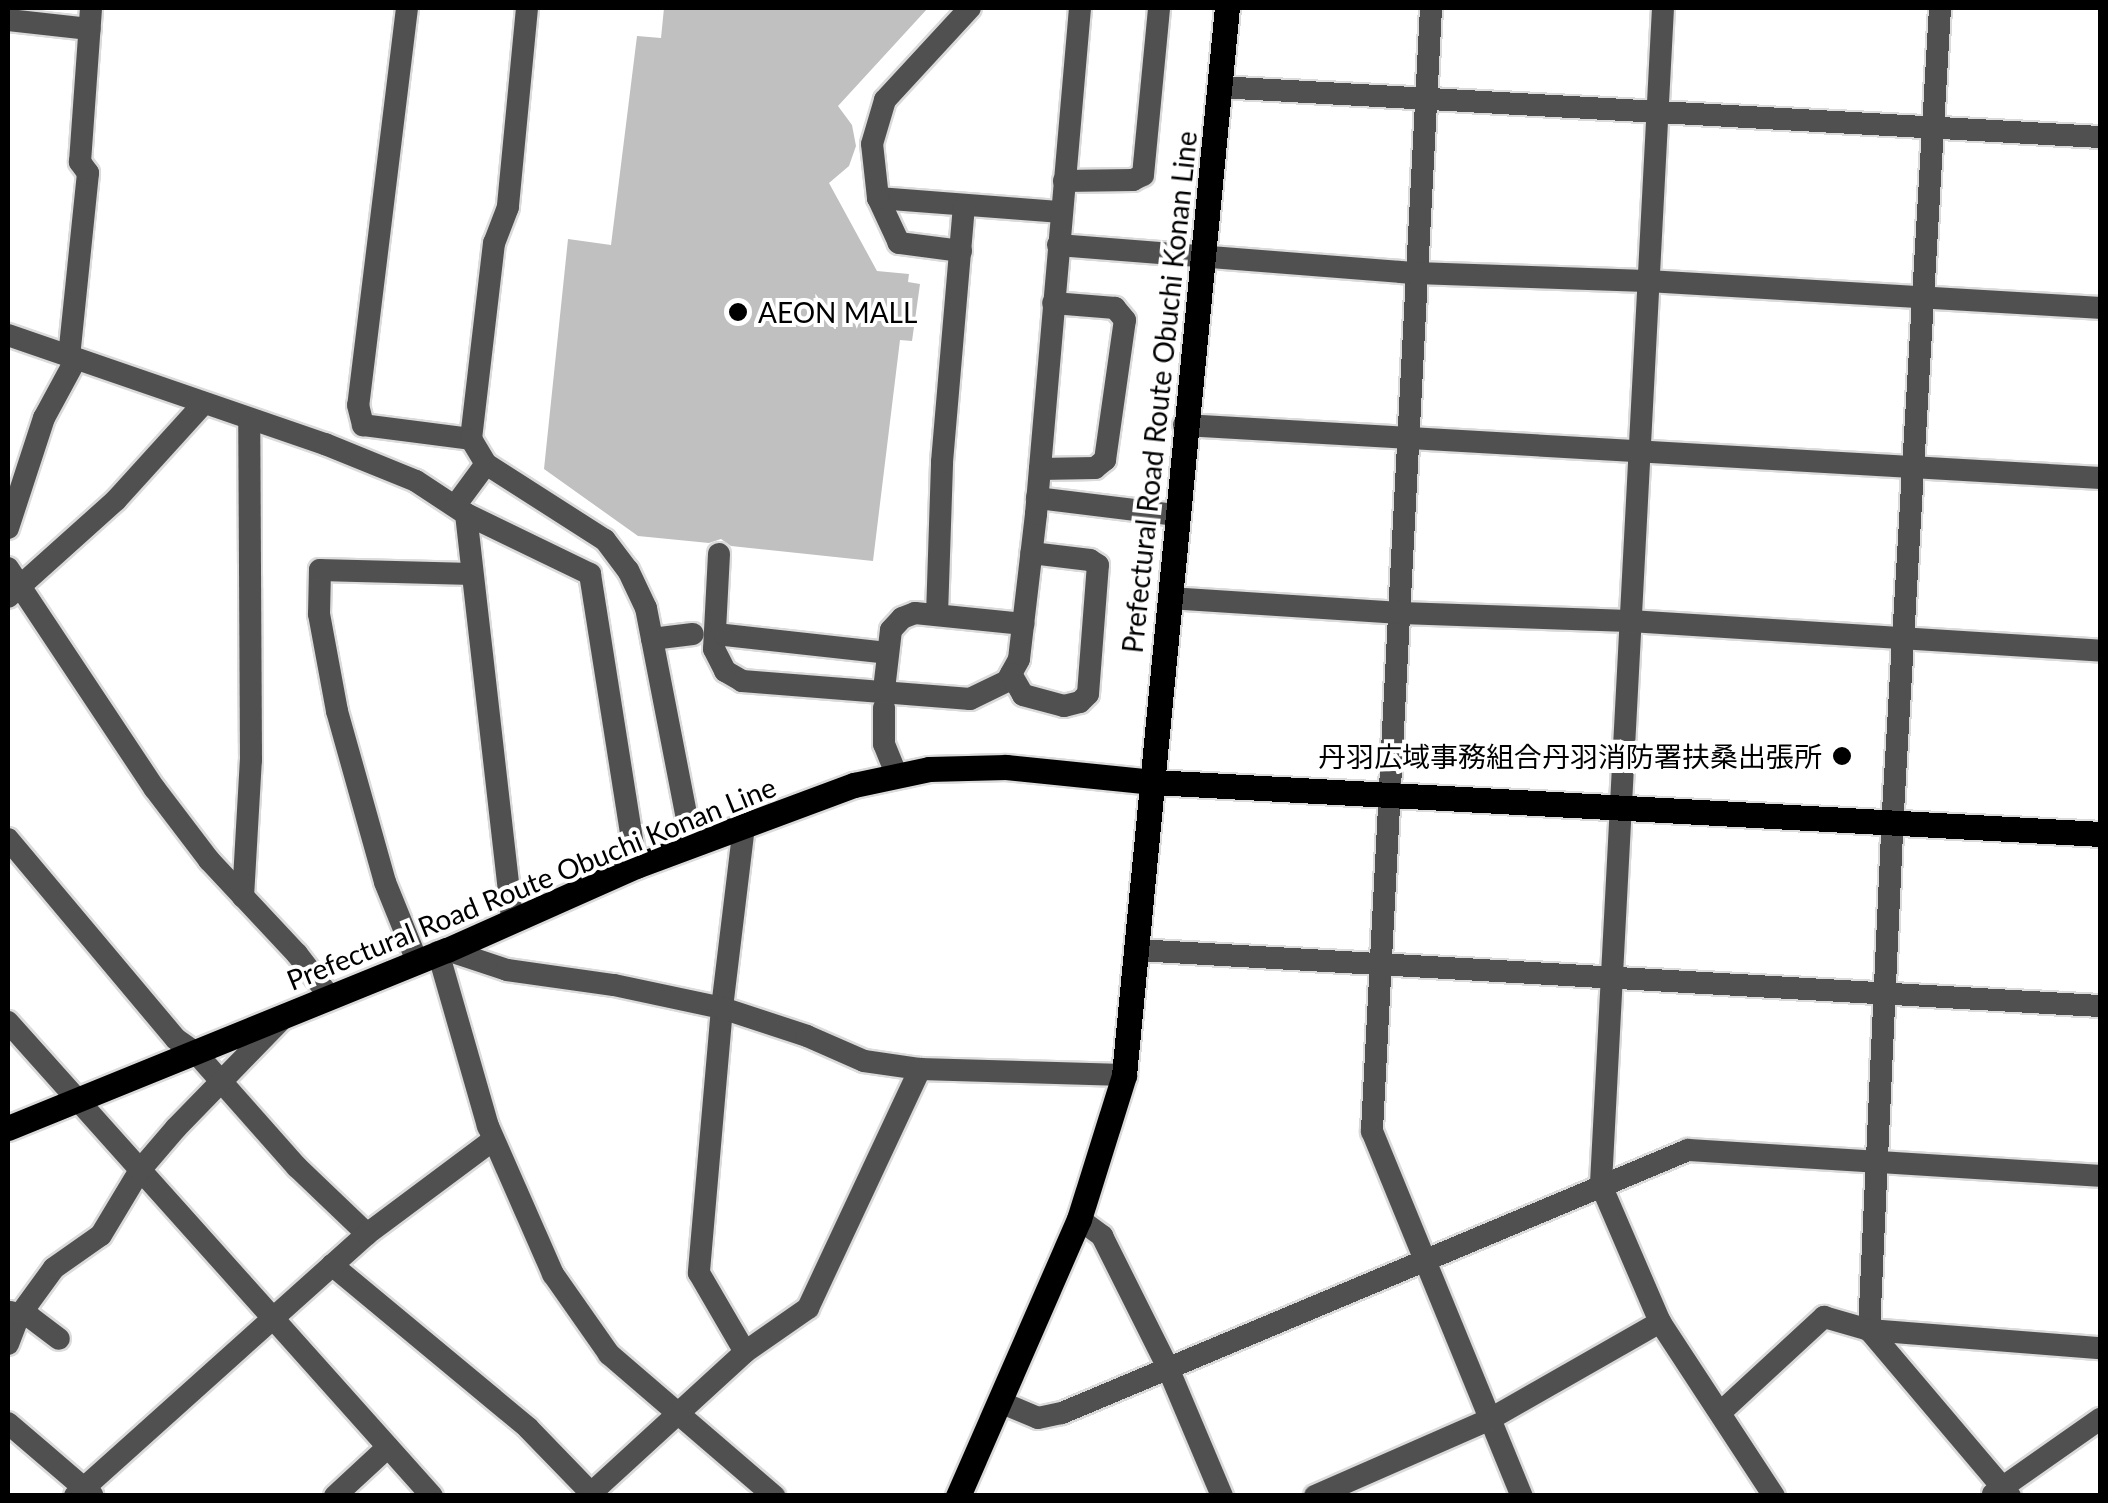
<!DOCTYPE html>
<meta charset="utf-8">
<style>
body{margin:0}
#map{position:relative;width:2108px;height:1503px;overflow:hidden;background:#fff;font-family:Lato,"Noto Sans JP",sans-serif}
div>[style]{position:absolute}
.building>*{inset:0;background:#c0c0c0}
.roads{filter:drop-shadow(2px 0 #dbdbdb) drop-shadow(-2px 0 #dbdbdb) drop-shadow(0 2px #dbdbdb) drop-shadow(0 -2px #dbdbdb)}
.minor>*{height:22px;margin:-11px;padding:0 11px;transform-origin:11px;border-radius:11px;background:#505050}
.major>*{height:25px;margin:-12.5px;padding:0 12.5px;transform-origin:12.5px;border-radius:12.5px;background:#000}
.dots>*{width:28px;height:28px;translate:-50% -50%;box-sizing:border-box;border:5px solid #fff;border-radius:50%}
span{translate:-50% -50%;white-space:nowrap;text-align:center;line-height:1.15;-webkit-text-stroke:8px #fff;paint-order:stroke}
.poi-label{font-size:28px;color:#000}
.left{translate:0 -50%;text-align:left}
.right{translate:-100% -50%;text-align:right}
.street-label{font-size:28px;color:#000}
.frame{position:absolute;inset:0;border:10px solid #000;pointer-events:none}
</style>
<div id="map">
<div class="building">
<i style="clip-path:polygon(664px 8px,928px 8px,838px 106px,852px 125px,856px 146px,849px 166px,829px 183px,877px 271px,909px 274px,908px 282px,920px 284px,912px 341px,900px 340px,873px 561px,731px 546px,721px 539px,709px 543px,638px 536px,544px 469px,568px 239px,611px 245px,637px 36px,661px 38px)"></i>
</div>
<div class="roads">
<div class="minor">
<i style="left:407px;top:8px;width:400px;rotate:97deg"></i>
<i style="left:358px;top:405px;width:21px;rotate:76deg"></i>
<i style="left:363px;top:425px;width:109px;rotate:7.4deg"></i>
<i style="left:527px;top:8px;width:200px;rotate:95.5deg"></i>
<i style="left:508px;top:207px;width:39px;rotate:111deg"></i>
<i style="left:494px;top:243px;width:197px;rotate:96.7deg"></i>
<i style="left:471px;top:439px;width:29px;rotate:59deg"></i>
<i style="left:486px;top:464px;width:141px;rotate:32.6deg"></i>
<i style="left:605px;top:540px;width:38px;rotate:53deg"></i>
<i style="left:628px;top:570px;width:42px;rotate:64.7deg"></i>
<i style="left:646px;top:608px;width:241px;rotate:79deg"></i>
<i style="left:1431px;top:8px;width:1125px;rotate:93.01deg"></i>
<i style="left:1372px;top:1131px;width:395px;rotate:67.7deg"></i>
<i style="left:1663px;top:8px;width:1179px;rotate:93.02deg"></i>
<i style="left:1601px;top:1185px;width:149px;rotate:66.7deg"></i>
<i style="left:1660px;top:1322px;width:208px;rotate:56.8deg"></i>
<i style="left:1940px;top:8px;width:805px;rotate:93.35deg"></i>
<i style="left:1893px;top:812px;width:519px;rotate:92.65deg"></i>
<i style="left:1869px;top:1330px;width:218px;rotate:49.7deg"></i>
<i style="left:8px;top:20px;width:82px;rotate:6.3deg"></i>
<i style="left:1219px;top:87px;width:882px;rotate:3.25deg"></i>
<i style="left:1064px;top:181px;width:69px;rotate:-0.8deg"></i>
<i style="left:1133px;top:180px;width:11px;rotate:-27deg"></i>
<i style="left:1143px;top:175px;width:168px;rotate:-84.5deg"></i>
<i style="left:878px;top:198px;width:184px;rotate:4.4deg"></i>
<i style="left:1058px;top:245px;width:359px;rotate:4.5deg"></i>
<i style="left:1416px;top:273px;width:230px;rotate:2deg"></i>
<i style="left:1646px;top:281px;width:455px;rotate:3.4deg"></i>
<i style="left:961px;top:251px;width:63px;rotate:-172.6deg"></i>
<i style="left:899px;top:243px;width:50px;rotate:-115deg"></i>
<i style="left:878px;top:198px;width:54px;rotate:-96.3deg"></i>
<i style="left:872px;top:144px;width:46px;rotate:-73.5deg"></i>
<i style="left:885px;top:100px;width:125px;rotate:-47.3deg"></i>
<i style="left:8px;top:335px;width:335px;rotate:19deg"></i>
<i style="left:325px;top:444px;width:98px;rotate:22.1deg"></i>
<i style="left:416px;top:481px;width:60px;rotate:33.4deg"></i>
<i style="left:466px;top:514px;width:138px;rotate:25.8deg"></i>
<i style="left:590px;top:574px;width:296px;rotate:81deg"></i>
<i style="left:69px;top:357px;width:185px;rotate:-84.1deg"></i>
<i style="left:88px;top:173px;width:14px;rotate:-126deg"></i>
<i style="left:80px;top:162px;width:154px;rotate:-85.9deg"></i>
<i style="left:1184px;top:425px;width:918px;rotate:3.31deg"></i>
<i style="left:1040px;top:469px;width:55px;rotate:-1deg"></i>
<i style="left:1095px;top:468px;width:13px;rotate:-39deg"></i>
<i style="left:1105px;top:460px;width:141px;rotate:-81.9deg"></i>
<i style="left:1125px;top:320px;width:16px;rotate:-130deg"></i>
<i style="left:1115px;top:308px;width:62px;rotate:-175.4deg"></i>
<i style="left:1037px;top:498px;width:140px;rotate:7deg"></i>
<i style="left:455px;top:506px;width:52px;rotate:-53.6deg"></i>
<i style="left:466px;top:514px;width:409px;rotate:83.5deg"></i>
<i style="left:8px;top:528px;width:116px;rotate:-71.9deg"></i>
<i style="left:44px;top:418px;width:67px;rotate:-61.5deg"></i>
<i style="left:719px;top:554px;width:95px;rotate:93deg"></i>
<i style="left:714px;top:649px;width:25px;rotate:63deg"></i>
<i style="left:725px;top:671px;width:20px;rotate:30deg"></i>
<i style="left:742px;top:681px;width:229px;rotate:4.5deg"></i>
<i style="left:970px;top:699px;width:41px;rotate:-25.9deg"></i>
<i style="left:1007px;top:681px;width:25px;rotate:-61deg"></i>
<i style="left:1019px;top:659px;width:146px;rotate:-83.3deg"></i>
<i style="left:1036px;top:514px;width:508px;rotate:-85.03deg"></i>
<i style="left:8px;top:568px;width:265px;rotate:56.4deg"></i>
<i style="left:155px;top:789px;width:89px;rotate:52.7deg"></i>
<i style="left:209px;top:860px;width:129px;rotate:46.9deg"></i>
<i style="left:297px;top:954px;width:54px;rotate:52.5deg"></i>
<i style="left:8px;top:597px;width:145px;rotate:-41.9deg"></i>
<i style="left:116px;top:500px;width:128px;rotate:-47.8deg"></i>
<i style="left:1169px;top:598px;width:232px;rotate:3.7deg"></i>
<i style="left:1401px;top:613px;width:228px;rotate:2deg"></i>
<i style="left:1629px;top:621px;width:472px;rotate:3.6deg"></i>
<i style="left:937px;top:615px;width:153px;rotate:-88.1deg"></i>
<i style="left:942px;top:462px;width:256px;rotate:-85.1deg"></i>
<i style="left:725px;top:635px;width:163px;rotate:6.3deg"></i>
<i style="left:652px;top:639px;width:41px;rotate:-7deg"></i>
<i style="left:1011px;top:674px;width:24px;rotate:60deg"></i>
<i style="left:1023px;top:695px;width:42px;rotate:15deg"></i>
<i style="left:1064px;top:706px;width:16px;rotate:-14deg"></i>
<i style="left:1080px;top:702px;width:11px;rotate:-45deg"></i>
<i style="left:1088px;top:694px;width:129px;rotate:-85.6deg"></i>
<i style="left:1098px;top:565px;width:9px;rotate:-148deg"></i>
<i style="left:1090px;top:560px;width:59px;rotate:-173.2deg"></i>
<i style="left:885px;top:681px;width:51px;rotate:-83.3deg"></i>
<i style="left:891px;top:630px;width:16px;rotate:-47deg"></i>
<i style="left:902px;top:618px;width:14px;rotate:-21deg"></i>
<i style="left:915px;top:613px;width:109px;rotate:5.8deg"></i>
<i style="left:884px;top:708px;width:36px;rotate:90deg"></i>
<i style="left:884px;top:744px;width:35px;rotate:68deg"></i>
<i style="left:744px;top:826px;width:183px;rotate:96.9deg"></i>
<i style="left:722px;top:1008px;width:266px;rotate:95deg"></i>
<i style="left:699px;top:1273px;width:91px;rotate:59.8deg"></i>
<i style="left:8px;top:839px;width:261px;rotate:50deg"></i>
<i style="left:176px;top:1039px;width:24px;rotate:35deg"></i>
<i style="left:196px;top:1053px;width:152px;rotate:48.5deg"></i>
<i style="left:297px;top:1167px;width:97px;rotate:43.7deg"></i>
<i style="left:243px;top:897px;width:137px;rotate:-86.7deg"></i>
<i style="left:251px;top:760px;width:340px;rotate:-90.3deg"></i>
<i style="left:447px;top:950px;width:63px;rotate:18.4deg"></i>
<i style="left:507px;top:970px;width:108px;rotate:8deg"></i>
<i style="left:614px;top:985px;width:110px;rotate:12deg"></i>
<i style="left:722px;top:1008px;width:89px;rotate:18.2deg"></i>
<i style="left:807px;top:1036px;width:62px;rotate:23.7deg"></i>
<i style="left:864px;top:1061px;width:57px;rotate:8.1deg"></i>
<i style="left:920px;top:1069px;width:204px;rotate:1.7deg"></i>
<i style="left:1137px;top:950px;width:965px;rotate:3.33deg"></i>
<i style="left:438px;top:952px;width:181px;rotate:74deg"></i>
<i style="left:488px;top:1126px;width:162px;rotate:66.3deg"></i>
<i style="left:553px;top:1274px;width:98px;rotate:55deg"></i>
<i style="left:609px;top:1354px;width:218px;rotate:40.7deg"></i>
<i style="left:417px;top:961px;width:85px;rotate:-112.1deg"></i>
<i style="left:385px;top:882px;width:178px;rotate:-105.7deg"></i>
<i style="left:337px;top:711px;width:99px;rotate:-100.5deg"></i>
<i style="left:319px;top:614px;width:44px;rotate:-88.7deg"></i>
<i style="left:320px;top:570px;width:151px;rotate:1.5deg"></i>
<i style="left:8px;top:1022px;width:636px;rotate:48.19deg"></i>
<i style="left:1079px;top:1219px;width:29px;rotate:36deg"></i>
<i style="left:1102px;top:1236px;width:148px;rotate:63.4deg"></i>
<i style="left:1168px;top:1368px;width:139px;rotate:67.1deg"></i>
<i style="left:332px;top:1265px;width:255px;rotate:39.7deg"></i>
<i style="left:528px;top:1428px;width:91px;rotate:45.9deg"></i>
<i style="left:10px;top:1312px;width:21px;rotate:14deg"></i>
<i style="left:30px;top:1317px;width:36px;rotate:37deg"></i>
<i style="left:8px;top:1344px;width:30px;rotate:-69deg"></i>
<i style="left:19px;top:1316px;width:59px;rotate:-53.9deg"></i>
<i style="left:54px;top:1268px;width:57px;rotate:-35.1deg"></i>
<i style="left:101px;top:1235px;width:76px;rotate:-59deg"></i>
<i style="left:140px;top:1170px;width:55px;rotate:-49.4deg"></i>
<i style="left:176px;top:1128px;width:153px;rotate:-45.8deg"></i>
<i style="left:1000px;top:1402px;width:41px;rotate:22.8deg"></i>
<i style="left:1038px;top:1418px;width:25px;rotate:-12deg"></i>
<i style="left:1062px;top:1413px;width:679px;rotate:-22.79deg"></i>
<i style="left:1688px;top:1150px;width:413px;rotate:3.6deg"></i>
<i style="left:1722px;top:1411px;width:139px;rotate:-42.7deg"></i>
<i style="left:1824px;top:1317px;width:47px;rotate:16.1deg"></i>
<i style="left:1869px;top:1330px;width:232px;rotate:4.5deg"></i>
<i style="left:8px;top:1423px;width:111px;rotate:40.6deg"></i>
<i style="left:1993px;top:1494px;width:131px;rotate:-35deg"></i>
<i style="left:75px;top:1496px;width:392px;rotate:-41.9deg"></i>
<i style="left:367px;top:1234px;width:157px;rotate:-36.7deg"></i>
<i style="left:335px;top:1496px;width:72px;rotate:-42.8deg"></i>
<i style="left:588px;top:1496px;width:213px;rotate:-42.5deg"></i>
<i style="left:745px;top:1352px;width:77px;rotate:-34.9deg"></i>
<i style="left:808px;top:1308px;width:264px;rotate:-64.9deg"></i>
<i style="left:1315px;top:1496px;width:191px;rotate:-23.7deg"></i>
<i style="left:1490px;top:1419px;width:196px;rotate:-29.7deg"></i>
</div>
<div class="major">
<i style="left:8px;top:1128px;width:474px;rotate:-22.1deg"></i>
<i style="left:447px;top:950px;width:207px;rotate:-24deg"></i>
<i style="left:636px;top:866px;width:233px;rotate:-20.4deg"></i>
<i style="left:854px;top:785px;width:77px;rotate:-12deg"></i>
<i style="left:929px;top:769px;width:77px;rotate:-1.5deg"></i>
<i style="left:1006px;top:767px;width:148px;rotate:5.8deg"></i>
<i style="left:1153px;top:782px;width:948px;rotate:3.14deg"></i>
<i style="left:958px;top:1496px;width:302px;rotate:-66.4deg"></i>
<i style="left:1079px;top:1219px;width:151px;rotate:-72.6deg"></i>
<i style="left:1124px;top:1075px;width:1072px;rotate:-84.49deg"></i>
</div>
</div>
<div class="dots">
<i style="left:738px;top:312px;background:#000"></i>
<i style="left:1842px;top:756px;background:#000"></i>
</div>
<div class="poi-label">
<span class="left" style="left:758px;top:312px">AEON MALL</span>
<span class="right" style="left:1822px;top:756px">丹羽広域事務組合丹羽消防署扶桑出張所</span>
</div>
<div class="street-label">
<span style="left:1159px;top:392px;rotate:-84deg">Prefectural Road Route Obuchi Konan Line</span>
<span style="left:531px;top:883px;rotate:-22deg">Prefectural Road Route Obuchi Konan Line</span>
</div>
<div class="frame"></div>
</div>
